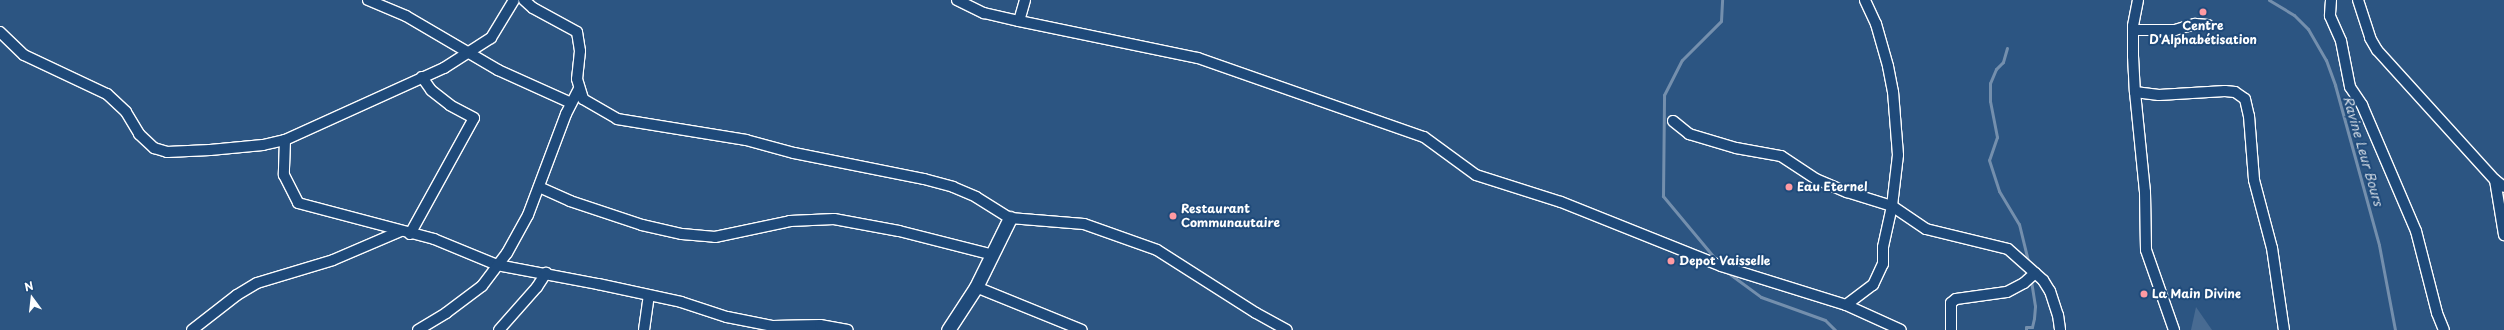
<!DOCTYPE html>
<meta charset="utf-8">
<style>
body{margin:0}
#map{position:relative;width:2504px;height:330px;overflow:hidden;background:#2c5582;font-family:"Playpen Sans",sans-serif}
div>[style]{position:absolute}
.green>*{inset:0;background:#486b92}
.stream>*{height:3px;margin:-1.5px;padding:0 1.5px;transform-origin:1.5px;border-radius:1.5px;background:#748fad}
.roads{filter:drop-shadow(1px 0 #fff) drop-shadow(-1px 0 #fff) drop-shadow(0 1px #fff) drop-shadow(0 -1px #fff)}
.minor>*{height:10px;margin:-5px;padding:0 5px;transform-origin:5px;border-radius:5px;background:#1f4a7a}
.tertiary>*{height:13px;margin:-6.5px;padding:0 6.5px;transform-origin:6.5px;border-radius:6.5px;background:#1f4a7a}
.dots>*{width:11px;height:11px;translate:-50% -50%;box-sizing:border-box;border:2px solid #1f4a7a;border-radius:50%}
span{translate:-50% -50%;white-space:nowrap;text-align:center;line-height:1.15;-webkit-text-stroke:4px #1f4a7a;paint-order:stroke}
.poi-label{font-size:12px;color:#fff;font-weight:700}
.left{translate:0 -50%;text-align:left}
.water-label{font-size:13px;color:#d5dde6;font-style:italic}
.north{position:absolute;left:12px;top:278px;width:40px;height:40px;-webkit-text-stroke:3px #1f4a7a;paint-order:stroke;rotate:345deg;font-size:11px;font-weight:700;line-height:16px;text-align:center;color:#fff}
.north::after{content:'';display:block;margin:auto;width:14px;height:18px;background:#fff;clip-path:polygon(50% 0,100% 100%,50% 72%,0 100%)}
</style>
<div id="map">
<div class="green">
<i style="clip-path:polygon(2196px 307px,2212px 330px,2191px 330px)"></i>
</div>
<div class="stream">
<i style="left:2269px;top:0;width:29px;rotate:31deg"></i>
<i style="left:2294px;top:15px;width:20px;rotate:45deg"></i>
<i style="left:2308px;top:29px;width:36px;rotate:60deg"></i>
<i style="left:2326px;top:60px;width:27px;rotate:70deg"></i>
<i style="left:2335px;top:85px;width:166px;rotate:74.6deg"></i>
<i style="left:2379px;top:245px;width:86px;rotate:79.3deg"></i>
<i style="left:2007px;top:48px;width:15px;rotate:106deg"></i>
<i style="left:2003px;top:62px;width:10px;rotate:135deg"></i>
<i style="left:1996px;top:69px;width:15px;rotate:113deg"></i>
<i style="left:1990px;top:83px;width:18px;rotate:90deg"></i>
<i style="left:1990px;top:101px;width:37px;rotate:79deg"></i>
<i style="left:1997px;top:137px;width:24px;rotate:109deg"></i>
<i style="left:1989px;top:160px;width:33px;rotate:72deg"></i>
<i style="left:1999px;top:191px;width:39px;rotate:59deg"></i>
<i style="left:2019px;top:224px;width:42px;rotate:76.3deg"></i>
<i style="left:1718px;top:262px;width:86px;rotate:-129.8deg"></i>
<i style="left:1663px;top:196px;width:101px;rotate:-89.4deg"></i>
<i style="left:1664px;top:95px;width:39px;rotate:-63deg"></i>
<i style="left:1682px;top:60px;width:55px;rotate:-45deg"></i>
<i style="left:1721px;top:21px;width:21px;rotate:-87deg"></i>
<i style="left:1727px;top:272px;width:42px;rotate:36.3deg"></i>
<i style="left:1761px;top:297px;width:68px;rotate:19.8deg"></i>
<i style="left:1825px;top:320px;width:14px;rotate:45deg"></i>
<i style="left:2026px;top:330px;width:3px;rotate:-90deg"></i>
<i style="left:2026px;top:327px;width:6px"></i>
<i style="left:2032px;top:327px;width:9px;rotate:-77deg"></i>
<i style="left:2034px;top:318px;width:12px;rotate:-85deg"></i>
<i style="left:2035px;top:306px;width:26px;rotate:-99deg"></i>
</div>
<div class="roads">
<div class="minor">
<i style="left:368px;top:0;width:41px;rotate:22.8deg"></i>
<i style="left:406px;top:16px;width:107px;rotate:30.4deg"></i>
<i style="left:498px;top:70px;width:80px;rotate:24.3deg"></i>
<i style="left:524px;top:0;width:12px;rotate:42deg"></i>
<i style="left:533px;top:8px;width:50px;rotate:28.6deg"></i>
<i style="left:577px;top:32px;width:19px;rotate:81deg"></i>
<i style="left:580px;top:51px;width:28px;rotate:96deg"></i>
<i style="left:577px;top:79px;width:21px;rotate:73deg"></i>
<i style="left:583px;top:99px;width:39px;rotate:30deg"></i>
<i style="left:617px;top:119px;width:131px;rotate:9.2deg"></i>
<i style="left:746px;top:140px;width:50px;rotate:15.2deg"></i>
<i style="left:794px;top:153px;width:133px;rotate:11.3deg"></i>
<i style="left:924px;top:179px;width:30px;rotate:15deg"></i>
<i style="left:953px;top:187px;width:25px;rotate:23deg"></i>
<i style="left:976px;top:197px;width:40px;rotate:32deg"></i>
<i style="left:1010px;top:218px;width:74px;rotate:4.6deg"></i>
<i style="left:1084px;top:224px;width:77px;rotate:19.6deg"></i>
<i style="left:1157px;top:250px;width:117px;rotate:32.5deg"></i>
<i style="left:1256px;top:313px;width:35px;rotate:29deg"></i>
<i style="left:957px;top:0;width:30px;rotate:26deg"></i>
<i style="left:984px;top:13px;width:36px;rotate:13deg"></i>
<i style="left:1019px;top:21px;width:183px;rotate:11.7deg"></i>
<i style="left:1198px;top:58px;width:239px;rotate:19.3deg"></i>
<i style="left:1424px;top:137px;width:64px;rotate:36.2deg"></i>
<i style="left:1476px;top:175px;width:89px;rotate:17.6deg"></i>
<i style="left:1561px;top:202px;width:172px;rotate:21.8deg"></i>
<i style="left:1721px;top:266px;width:131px;rotate:17.3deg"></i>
<i style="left:1846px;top:305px;width:60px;rotate:24.4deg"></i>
<i style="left:2138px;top:0;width:26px;rotate:101deg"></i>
<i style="left:2133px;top:26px;width:30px;rotate:90deg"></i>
<i style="left:2133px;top:56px;width:36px;rotate:87deg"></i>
<i style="left:2135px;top:92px;width:100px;rotate:84.3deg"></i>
<i style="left:2145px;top:192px;width:58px;rotate:89deg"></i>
<i style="left:2146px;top:250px;width:85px;rotate:70.7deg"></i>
<i style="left:2331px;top:0;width:16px;rotate:94deg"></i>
<i style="left:2330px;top:16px;width:27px;rotate:66deg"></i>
<i style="left:2341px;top:41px;width:47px;rotate:78.9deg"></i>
<i style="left:2350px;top:87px;width:22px;rotate:56deg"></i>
<i style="left:2362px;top:105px;width:137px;rotate:66.8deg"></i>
<i style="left:2416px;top:231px;width:85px;rotate:75.6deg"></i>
<i style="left:2437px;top:313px;width:18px;rotate:68deg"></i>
<i style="left:2358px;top:0;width:40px;rotate:72deg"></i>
<i style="left:2370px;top:38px;width:14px;rotate:60deg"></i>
<i style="left:2377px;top:50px;width:176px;rotate:47.8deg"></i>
<i style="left:2495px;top:180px;width:11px;rotate:38deg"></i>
<i style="left:1019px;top:21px;width:22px;rotate:-74deg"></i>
<i style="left:2133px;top:30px;width:42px"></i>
<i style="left:2175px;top:30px;width:21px;rotate:-17deg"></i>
<i style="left:2195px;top:24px;width:13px;rotate:4deg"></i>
<i style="left:0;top:32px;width:33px;rotate:44deg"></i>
<i style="left:24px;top:55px;width:92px;rotate:25.2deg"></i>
<i style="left:107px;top:94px;width:26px;rotate:43deg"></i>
<i style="left:126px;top:112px;width:26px;rotate:59deg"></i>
<i style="left:139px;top:134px;width:21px;rotate:43deg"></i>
<i style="left:154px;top:148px;width:14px;rotate:17deg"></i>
<i style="left:167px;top:152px;width:43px;rotate:-2.7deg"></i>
<i style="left:210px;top:150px;width:53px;rotate:-5.4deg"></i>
<i style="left:263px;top:145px;width:23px;rotate:-13deg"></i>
<i style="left:285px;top:140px;width:175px;rotate:-24.4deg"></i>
<i style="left:444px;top:68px;width:56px;rotate:-32.6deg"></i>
<i style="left:491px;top:38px;width:44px;rotate:-58.8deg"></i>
<i style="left:2135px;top:92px;width:24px;rotate:7deg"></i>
<i style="left:2159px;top:95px;width:66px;rotate:-3.5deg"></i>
<i style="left:2225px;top:91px;width:10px;rotate:6deg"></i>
<i style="left:2235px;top:92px;width:12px;rotate:35deg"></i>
<i style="left:2245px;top:99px;width:17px;rotate:77deg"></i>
<i style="left:2249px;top:116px;width:64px;rotate:85.5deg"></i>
<i style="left:2254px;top:180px;width:70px;rotate:75.2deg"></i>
<i style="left:2272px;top:248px;width:83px;rotate:81.7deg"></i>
<i style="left:1673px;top:121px;width:21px;rotate:39deg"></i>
<i style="left:1689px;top:134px;width:49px;rotate:16.6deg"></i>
<i style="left:1736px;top:148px;width:46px;rotate:10.1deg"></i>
<i style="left:1781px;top:156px;width:42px;rotate:33.3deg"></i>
<i style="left:1816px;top:179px;width:34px;rotate:23deg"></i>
<i style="left:1847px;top:192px;width:47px;rotate:17.3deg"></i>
<i style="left:1892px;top:206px;width:41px;rotate:34.1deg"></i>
<i style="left:1926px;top:229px;width:84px;rotate:13.7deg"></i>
<i style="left:2008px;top:249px;width:47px;rotate:41.5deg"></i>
<i style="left:2043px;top:280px;width:13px;rotate:58deg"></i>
<i style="left:2050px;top:291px;width:25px;rotate:72deg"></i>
<i style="left:2058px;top:315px;width:15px;rotate:82deg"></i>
<i style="left:285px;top:140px;width:35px;rotate:92deg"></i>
<i style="left:284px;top:175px;width:31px;rotate:63deg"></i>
<i style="left:298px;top:203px;width:141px;rotate:14.8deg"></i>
<i style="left:434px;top:239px;width:68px;rotate:22.4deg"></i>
<i style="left:497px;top:265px;width:103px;rotate:10.7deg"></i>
<i style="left:598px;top:284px;width:85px;rotate:12.2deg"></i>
<i style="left:681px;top:302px;width:48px;rotate:18.1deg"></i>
<i style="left:727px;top:317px;width:47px;rotate:11.1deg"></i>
<i style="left:773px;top:326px;width:47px;rotate:-1.2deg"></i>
<i style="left:820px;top:325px;width:28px;rotate:10deg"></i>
<i style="left:2495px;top:180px;width:56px;rotate:80.7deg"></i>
<i style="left:539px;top:187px;width:34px;rotate:24deg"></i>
<i style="left:570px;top:201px;width:76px;rotate:18.4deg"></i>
<i style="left:642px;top:225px;width:41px;rotate:12.7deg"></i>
<i style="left:682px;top:234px;width:33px;rotate:5deg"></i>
<i style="left:715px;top:237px;width:77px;rotate:-12deg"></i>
<i style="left:790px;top:221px;width:44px;rotate:-2.6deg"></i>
<i style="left:834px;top:219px;width:66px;rotate:10.5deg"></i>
<i style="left:899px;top:231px;width:97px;rotate:14.3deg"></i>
<i style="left:410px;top:234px;width:132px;rotate:-61.1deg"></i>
<i style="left:474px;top:118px;width:27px;rotate:-152deg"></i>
<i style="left:450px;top:105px;width:24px;rotate:-142deg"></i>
<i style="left:431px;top:90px;width:16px;rotate:-125deg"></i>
<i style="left:976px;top:287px;width:114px;rotate:22.1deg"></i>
<i style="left:1846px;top:305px;width:34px;rotate:-37deg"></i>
<i style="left:1873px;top:285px;width:23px;rotate:-65deg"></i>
<i style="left:1883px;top:264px;width:17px;rotate:-90deg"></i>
<i style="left:1883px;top:247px;width:42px;rotate:-77.6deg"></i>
<i style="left:1892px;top:206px;width:51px;rotate:-83.3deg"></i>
<i style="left:1898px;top:155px;width:63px;rotate:-94.5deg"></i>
<i style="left:1893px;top:92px;width:26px;rotate:-101deg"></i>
<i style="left:1888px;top:66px;width:44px;rotate:-105.9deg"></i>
<i style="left:1876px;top:24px;width:26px;rotate:-115deg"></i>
<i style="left:192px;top:330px;width:57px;rotate:-37.9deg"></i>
<i style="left:237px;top:295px;width:23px;rotate:-31deg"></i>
<i style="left:257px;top:283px;width:79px;rotate:-16.8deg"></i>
<i style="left:333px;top:260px;width:74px;rotate:-23.1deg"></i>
<i style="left:418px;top:330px;width:33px;rotate:-31deg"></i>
<i style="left:446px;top:313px;width:45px;rotate:-36.9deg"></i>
<i style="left:482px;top:286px;width:41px;rotate:-52.9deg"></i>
<i style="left:507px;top:253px;width:43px;rotate:-61.1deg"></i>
<i style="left:528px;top:215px;width:108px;rotate:-69.4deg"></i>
<i style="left:566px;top:114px;width:29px;rotate:-63deg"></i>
<i style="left:499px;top:330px;width:57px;rotate:-48.5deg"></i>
<i style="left:537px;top:287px;width:17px;rotate:-57deg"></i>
<i style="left:644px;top:330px;width:34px;rotate:-82deg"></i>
<i style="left:1951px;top:330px;width:27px;rotate:-90deg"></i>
<i style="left:1951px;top:303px;width:6px;rotate:-39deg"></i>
<i style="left:1956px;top:299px;width:51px;rotate:-7.8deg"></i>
<i style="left:2007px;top:292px;width:19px;rotate:-28deg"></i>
<i style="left:2024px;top:283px;width:15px;rotate:-42deg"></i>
</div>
<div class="tertiary">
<i style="left:948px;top:330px;width:51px;rotate:-56.9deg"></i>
<i style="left:976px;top:287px;width:77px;rotate:-63.8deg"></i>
</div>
</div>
<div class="dots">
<i style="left:2203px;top:12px;background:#ff9aa2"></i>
<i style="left:1789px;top:187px;background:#ff9aa2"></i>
<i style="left:1173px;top:216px;background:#ff9aa2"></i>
<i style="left:1671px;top:261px;background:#ff9aa2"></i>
<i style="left:2144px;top:294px;background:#ff9aa2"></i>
</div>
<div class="poi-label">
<span style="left:2203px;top:33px">Centre<br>D'Alphabétisation</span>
<span class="left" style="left:1797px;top:187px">Eau Eternel</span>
<span class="left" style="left:1181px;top:216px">Restaurant<br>Communautaire</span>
<span class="left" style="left:1679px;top:261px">Depot Vaisselle</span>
<span class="left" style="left:2152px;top:294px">La Main Divine</span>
</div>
<div class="water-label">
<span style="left:2363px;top:151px;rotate:74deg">Ravine Leur Bours</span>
</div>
<div class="north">N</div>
</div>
